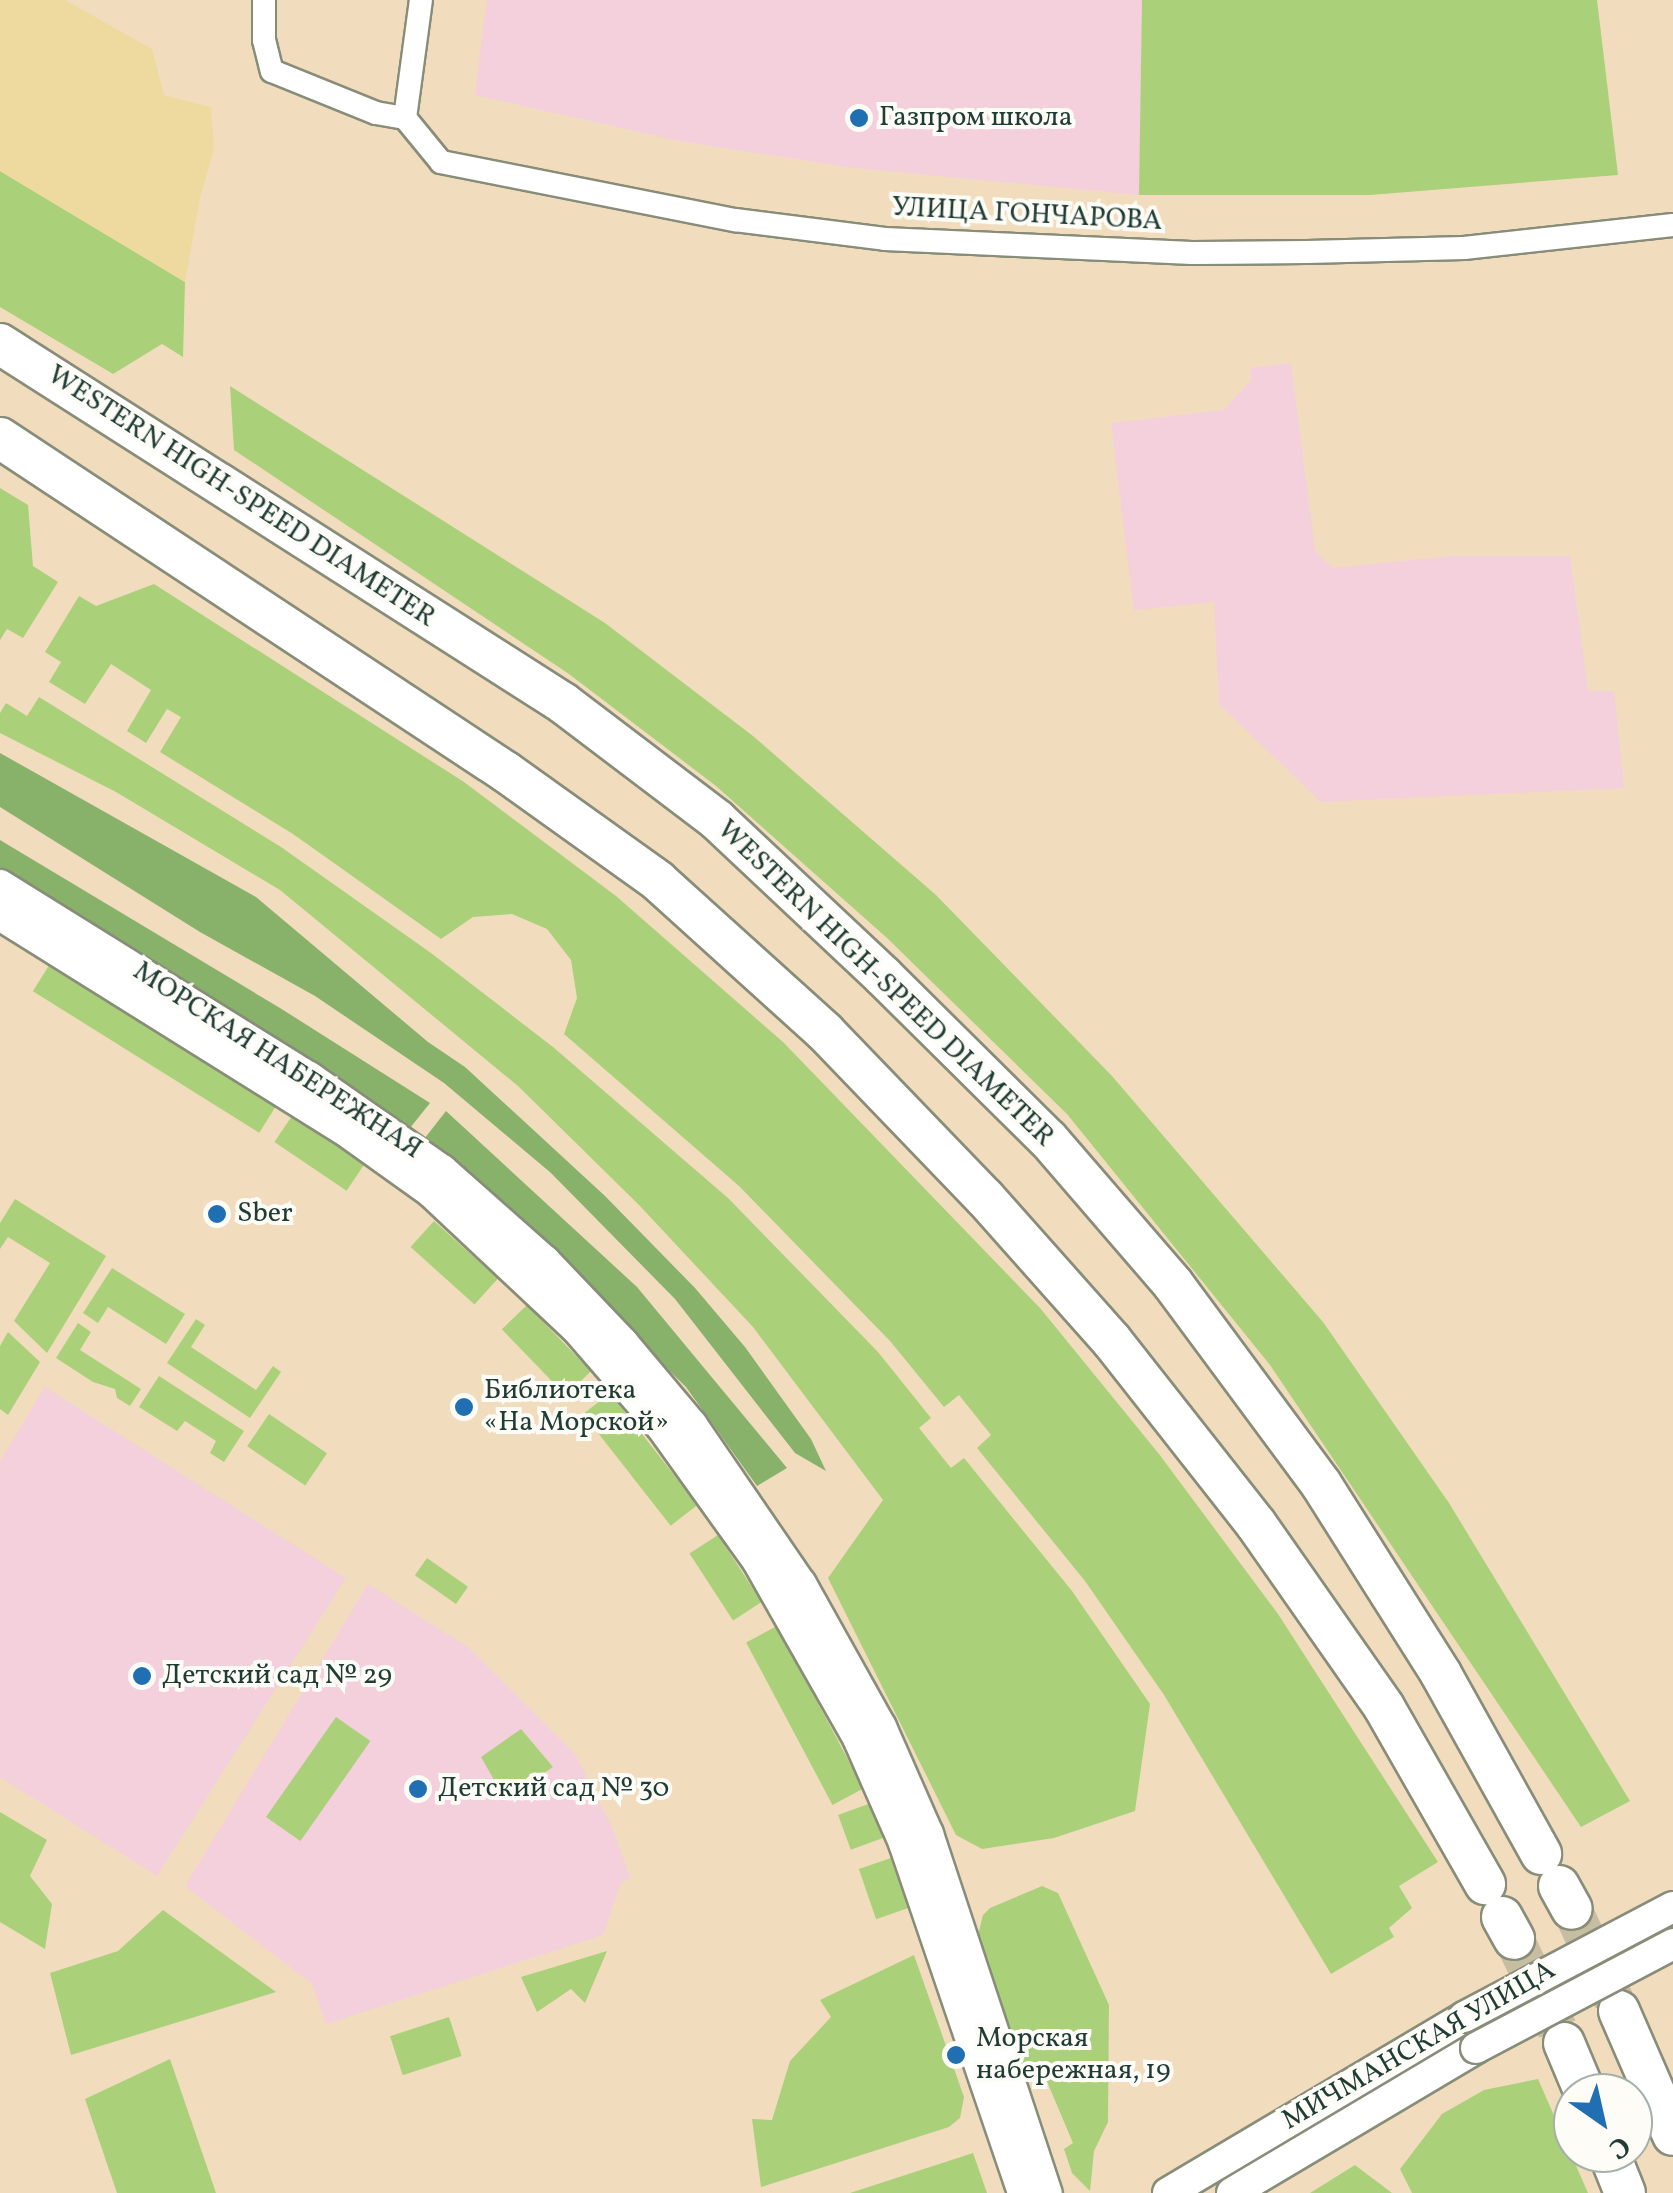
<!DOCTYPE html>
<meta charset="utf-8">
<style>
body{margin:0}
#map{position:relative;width:1673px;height:2193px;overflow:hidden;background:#f1ddbe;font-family:Vollkorn,serif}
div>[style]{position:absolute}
.built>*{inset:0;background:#f4cfdc}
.green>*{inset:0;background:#abd07a;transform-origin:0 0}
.forest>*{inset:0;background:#88b26a}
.sand>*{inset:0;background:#eeda9e}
.highway-tunnel>*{height:40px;margin-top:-20px;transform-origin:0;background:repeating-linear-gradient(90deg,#c7bda2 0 40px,transparent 0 60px)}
.roads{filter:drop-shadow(2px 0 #888d79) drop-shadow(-2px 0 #888d79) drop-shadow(0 2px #888d79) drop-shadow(0 -2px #888d79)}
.street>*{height:22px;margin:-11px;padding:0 11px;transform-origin:11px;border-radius:11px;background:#fff}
.secondary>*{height:30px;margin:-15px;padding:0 15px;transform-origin:15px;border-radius:15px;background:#fff}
.highway>*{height:40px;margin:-20px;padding:0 20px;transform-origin:20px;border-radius:20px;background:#fff}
.bridges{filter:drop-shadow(2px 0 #888d79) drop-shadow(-2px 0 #888d79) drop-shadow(0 2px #888d79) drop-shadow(0 -2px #888d79)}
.secondary-bridge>*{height:30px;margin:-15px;padding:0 15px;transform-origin:15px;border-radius:15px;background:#fff}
.dots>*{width:28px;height:28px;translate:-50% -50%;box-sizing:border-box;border:5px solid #fdfcf7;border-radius:50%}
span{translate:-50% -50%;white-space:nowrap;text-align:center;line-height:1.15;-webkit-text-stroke:8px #fdfcf7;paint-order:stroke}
.poi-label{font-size:28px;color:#1f3d34}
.left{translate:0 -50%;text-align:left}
.street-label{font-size:28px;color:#1f3d34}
.north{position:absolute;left:1553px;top:2073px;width:100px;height:100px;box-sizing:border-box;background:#fdfcf7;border:2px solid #a4b0a9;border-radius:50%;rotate:146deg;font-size:28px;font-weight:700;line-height:40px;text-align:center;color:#1f3d34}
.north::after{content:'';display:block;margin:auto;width:35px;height:45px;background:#1f6fb2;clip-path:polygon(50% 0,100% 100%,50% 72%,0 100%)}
</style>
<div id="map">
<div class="built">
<i style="clip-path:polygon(487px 0,1142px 0,1139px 195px,855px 168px,679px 141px,475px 95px)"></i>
<i style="clip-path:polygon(1291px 363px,1315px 551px,1333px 568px,1452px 556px,1570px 556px,1588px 691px,1614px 691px,1624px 788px,1321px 802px,1219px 704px,1214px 602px,1134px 610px,1111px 423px,1224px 410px,1251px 380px,1250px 368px)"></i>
<i style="clip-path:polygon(45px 1387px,346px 1578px,157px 1876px,0 1777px,0 1461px)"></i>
<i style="clip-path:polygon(368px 1584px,468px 1647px,575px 1754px,610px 1823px,631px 1879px,621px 1882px,603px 1935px,326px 2024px,312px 1984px,185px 1886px)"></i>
</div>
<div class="green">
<i style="clip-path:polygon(1142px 0,1597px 0,1618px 175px,1370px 195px,1139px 195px)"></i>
<i style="clip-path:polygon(0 171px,185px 282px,183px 357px,162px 344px,113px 374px,0 307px)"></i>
<i style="clip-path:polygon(230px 386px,605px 623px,753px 736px,936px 895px,1112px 1076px,1323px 1322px,1449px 1503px,1630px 1801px,1581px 1827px,1270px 1365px,1067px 1114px,887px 938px,716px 786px,569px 674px,234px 450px)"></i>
<i style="clip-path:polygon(0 488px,28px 505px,33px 566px,58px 582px,23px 638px,7px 629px,0 640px)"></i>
<i style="clip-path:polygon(154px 584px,464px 782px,616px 896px,783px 1042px,1040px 1308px,1159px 1454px,1278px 1614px,1438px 1862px,1399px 1886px,1412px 1908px,1389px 1928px,1394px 1937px,1331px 1974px,1164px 1695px,1085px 1581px,977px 1448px,991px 1435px,959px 1395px,944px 1407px,890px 1341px,739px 1186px,564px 1034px,577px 998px,571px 960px,547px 929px,512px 914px,473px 917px,441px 939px,293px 834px,160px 752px,181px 717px,167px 709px,146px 743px,127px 731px,151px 690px,111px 664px,85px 704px,49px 682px,61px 662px,45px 652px,79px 596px,96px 606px)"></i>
<i style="clip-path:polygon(39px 697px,281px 847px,431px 953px,553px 1047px,728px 1198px,878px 1352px,931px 1418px,919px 1428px,951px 1468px,964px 1458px,1072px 1591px,1150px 1704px,1135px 1811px,1054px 1838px,982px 1849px,956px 1835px,828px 1578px,883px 1500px,753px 1327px,639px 1205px,518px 1086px,280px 890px,116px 792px,0 733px,0 713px,6px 703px,27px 716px)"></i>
<i style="left:53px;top:959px;width:267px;height:38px;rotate:32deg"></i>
<i style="left:294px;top:1113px;width:87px;height:35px;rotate:34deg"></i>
<i style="clip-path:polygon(15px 1199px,106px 1256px,47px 1353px,14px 1321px,50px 1263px,8px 1237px,0 1249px,0 1223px)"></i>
<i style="left:434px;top:1221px;width:86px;height:35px;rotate:42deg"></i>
<i style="clip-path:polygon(112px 1268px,185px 1314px,166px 1344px,108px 1307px,98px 1323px,83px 1313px)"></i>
<i style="left:527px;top:1305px;width:92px;height:35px;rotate:46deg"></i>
<i style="clip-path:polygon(196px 1319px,205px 1325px,191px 1347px,256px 1390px,273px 1366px,281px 1372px,250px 1418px,167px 1363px)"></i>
<i style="clip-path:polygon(78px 1323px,91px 1332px,80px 1350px,141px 1389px,130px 1406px,117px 1398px,115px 1389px,93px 1382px,56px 1358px)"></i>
<i style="clip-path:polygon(8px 1332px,40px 1362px,8px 1415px,0 1409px,0 1346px)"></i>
<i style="clip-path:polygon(159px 1376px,244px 1431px,224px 1462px,210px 1453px,216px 1441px,185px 1421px,177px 1431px,139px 1407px)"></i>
<i style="left:610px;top:1393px;width:142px;height:34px;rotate:52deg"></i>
<i style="left:269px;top:1414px;width:70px;height:39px;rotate:34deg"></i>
<i style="left:718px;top:1535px;width:80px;height:34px;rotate:57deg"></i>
<i style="left:427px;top:1558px;width:50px;height:21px;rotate:35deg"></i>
<i style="left:777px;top:1626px;width:184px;height:35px;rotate:62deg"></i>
<i style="left:336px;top:1717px;width:42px;height:122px;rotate:35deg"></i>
<i style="clip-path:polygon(521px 1729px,553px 1767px,505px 1799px,481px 1757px)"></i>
<i style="left:871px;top:1803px;width:37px;height:35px;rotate:70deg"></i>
<i style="clip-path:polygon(0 1812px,47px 1840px,30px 1876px,52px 1904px,45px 1949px,0 1922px)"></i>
<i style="left:891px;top:1858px;width:53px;height:34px;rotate:71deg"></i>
<i style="clip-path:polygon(1042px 1886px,1058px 1893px,1109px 2005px,1108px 2122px,1094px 2151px,1090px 2191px,1072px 2173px,1064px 2149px,1073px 2143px,1040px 2065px,1019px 2065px,978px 1935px,983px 1915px,990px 1908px)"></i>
<i style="clip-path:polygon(163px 1910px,276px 1992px,71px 2055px,50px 1973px,118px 1951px)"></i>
<i style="clip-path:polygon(607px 1951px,585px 2003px,571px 1989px,537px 2012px,521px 1977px)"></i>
<i style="clip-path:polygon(914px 1955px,964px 2097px,960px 2118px,949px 2127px,761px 2187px,752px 2119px,772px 2120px,790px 2061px,831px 2017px,820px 2000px)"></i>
<i style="left:449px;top:2017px;width:41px;height:62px;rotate:72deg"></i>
<i style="clip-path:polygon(170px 2059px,216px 2193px,117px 2193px,85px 2099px)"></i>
<i style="clip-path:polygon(1538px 2079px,1588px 2193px,1412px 2193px,1400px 2169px,1442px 2114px,1484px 2090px)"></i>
<i style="clip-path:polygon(973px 2153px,987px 2193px,850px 2193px)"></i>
<i style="clip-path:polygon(1355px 2165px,1392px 2193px,1310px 2193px)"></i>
</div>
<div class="forest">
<i style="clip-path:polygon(0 753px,256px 897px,428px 1042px,465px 1067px,605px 1196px,695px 1288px,745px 1347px,811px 1439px,826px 1471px,795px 1453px,675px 1299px,551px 1173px,444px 1083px,315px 996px,200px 932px,0 807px)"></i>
<i style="clip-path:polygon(0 840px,280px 1008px,430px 1103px,406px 1133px,0 879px)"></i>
<i style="clip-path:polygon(446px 1111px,637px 1287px,787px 1468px,757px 1486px,686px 1387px,595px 1298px,421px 1143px)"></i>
</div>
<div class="sand">
<i style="clip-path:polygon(0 0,65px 0,152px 49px,164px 95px,211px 107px,214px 148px,200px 198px,185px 282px,0 171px)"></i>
</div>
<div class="highway-tunnel">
<i style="left:1572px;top:1909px;width:112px;rotate:65.3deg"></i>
<i style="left:1514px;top:1939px;width:115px;rotate:64.3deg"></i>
</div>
<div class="roads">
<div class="street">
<i style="left:264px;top:0;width:40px;rotate:90deg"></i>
<i style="left:264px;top:40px;width:32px;rotate:76deg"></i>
<i style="left:272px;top:71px;width:112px;rotate:22deg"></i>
<i style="left:376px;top:113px;width:29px;rotate:10deg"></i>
<i style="left:405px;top:118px;width:57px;rotate:50.7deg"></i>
<i style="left:441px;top:162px;width:300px;rotate:11.2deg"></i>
<i style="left:735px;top:220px;width:151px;rotate:7.2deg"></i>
<i style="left:885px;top:239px;width:307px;rotate:2.6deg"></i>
<i style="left:1192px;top:253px;width:115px;rotate:-0.5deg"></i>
<i style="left:1307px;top:252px;width:157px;rotate:-1.5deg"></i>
<i style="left:1464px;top:248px;width:210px;rotate:-6.3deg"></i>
<i style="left:405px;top:118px;width:119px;rotate:-82.3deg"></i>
</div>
<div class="secondary">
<i style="left:0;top:885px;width:364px;rotate:31.9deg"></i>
<i style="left:309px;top:1077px;width:162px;rotate:35deg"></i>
<i style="left:442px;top:1170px;width:137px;rotate:41.5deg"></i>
<i style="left:545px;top:1261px;width:113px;rotate:46.4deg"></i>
<i style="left:623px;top:1343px;width:107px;rotate:49.9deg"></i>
<i style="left:692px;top:1425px;width:193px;rotate:55.6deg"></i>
<i style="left:801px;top:1584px;width:164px;rotate:60.8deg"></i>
<i style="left:881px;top:1727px;width:117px;rotate:66.3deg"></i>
<i style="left:928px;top:1834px;width:378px;rotate:71.7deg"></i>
<i style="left:0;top:915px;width:404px;rotate:32deg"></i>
<i style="left:343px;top:1129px;width:108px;rotate:35.6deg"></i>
<i style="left:431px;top:1192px;width:199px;rotate:43.2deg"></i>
<i style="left:576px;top:1328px;width:130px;rotate:49.1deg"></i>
<i style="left:661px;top:1426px;width:165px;rotate:54.4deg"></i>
<i style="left:757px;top:1560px;width:205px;rotate:60.4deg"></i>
<i style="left:858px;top:1738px;width:115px;rotate:66.3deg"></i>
<i style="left:904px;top:1843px;width:370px;rotate:71.2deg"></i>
<i style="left:1168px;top:2193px;width:344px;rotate:-30.7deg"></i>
<i style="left:1232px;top:2193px;width:284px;rotate:-30.7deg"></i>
</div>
<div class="highway">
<i style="left:0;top:344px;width:668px;rotate:32.52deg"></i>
<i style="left:563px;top:703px;width:193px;rotate:37.2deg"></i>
<i style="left:717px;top:820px;width:228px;rotate:43.2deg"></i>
<i style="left:883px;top:976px;width:232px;rotate:44.7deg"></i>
<i style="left:1048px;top:1139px;width:191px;rotate:49.2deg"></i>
<i style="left:1173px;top:1284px;width:249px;rotate:53.5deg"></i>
<i style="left:1321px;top:1484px;width:225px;rotate:57.7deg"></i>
<i style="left:1441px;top:1674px;width:206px;rotate:60.9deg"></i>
<i style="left:0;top:438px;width:606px;rotate:33.43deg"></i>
<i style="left:506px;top:772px;width:187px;rotate:35.6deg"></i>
<i style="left:658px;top:881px;width:225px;rotate:42.1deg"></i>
<i style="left:825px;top:1032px;width:231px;rotate:46.1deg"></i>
<i style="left:985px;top:1198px;width:191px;rotate:48.4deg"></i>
<i style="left:1112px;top:1341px;width:233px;rotate:51.8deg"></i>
<i style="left:1256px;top:1524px;width:223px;rotate:55deg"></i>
<i style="left:1384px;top:1707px;width:204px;rotate:60.3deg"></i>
<i style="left:1559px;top:1886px;width:26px;rotate:61deg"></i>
<i style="left:1502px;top:1917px;width:25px;rotate:61deg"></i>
<i style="left:1619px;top:2011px;width:135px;rotate:66.5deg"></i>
<i style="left:1564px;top:2043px;width:54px;rotate:67.2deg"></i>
<i style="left:1609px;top:2153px;width:43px;rotate:68.2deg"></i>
</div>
</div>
<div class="bridges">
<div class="secondary-bridge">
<i style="left:1464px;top:2017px;width:236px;rotate:-27.8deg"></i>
<i style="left:1476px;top:2048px;width:223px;rotate:-27.8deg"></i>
</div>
</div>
<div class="dots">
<i style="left:859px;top:118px;background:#1f6fb2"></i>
<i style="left:217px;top:1214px;background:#1f6fb2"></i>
<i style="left:464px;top:1407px;background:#1f6fb2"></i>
<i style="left:142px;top:1676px;background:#1f6fb2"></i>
<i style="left:418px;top:1789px;background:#1f6fb2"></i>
<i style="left:956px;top:2055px;background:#1f6fb2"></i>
</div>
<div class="poi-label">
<span class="left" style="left:879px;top:118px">Газпром школа</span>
<span class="left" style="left:237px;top:1214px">Sber</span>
<span class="left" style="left:484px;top:1407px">Библиотека<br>«На Морской»</span>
<span class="left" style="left:162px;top:1676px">Детский сад № 29</span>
<span class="left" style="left:438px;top:1789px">Детский сад № 30</span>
<span class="left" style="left:976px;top:2055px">Морская<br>набережная, 19</span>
</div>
<div class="street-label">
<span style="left:1027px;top:215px;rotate:3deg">УЛИЦА ГОНЧАРОВА</span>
<span style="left:241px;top:497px;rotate:33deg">WESTERN HIGH-SPEED DIAMETER</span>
<span style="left:885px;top:984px;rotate:44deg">WESTERN HIGH-SPEED DIAMETER</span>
<span style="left:277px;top:1061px;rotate:33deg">МОРСКАЯ НАБЕРЕЖНАЯ</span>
<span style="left:1419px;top:2046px;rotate:-30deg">МИЧМАНСКАЯ УЛИЦА</span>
</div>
<div class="north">С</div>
</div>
